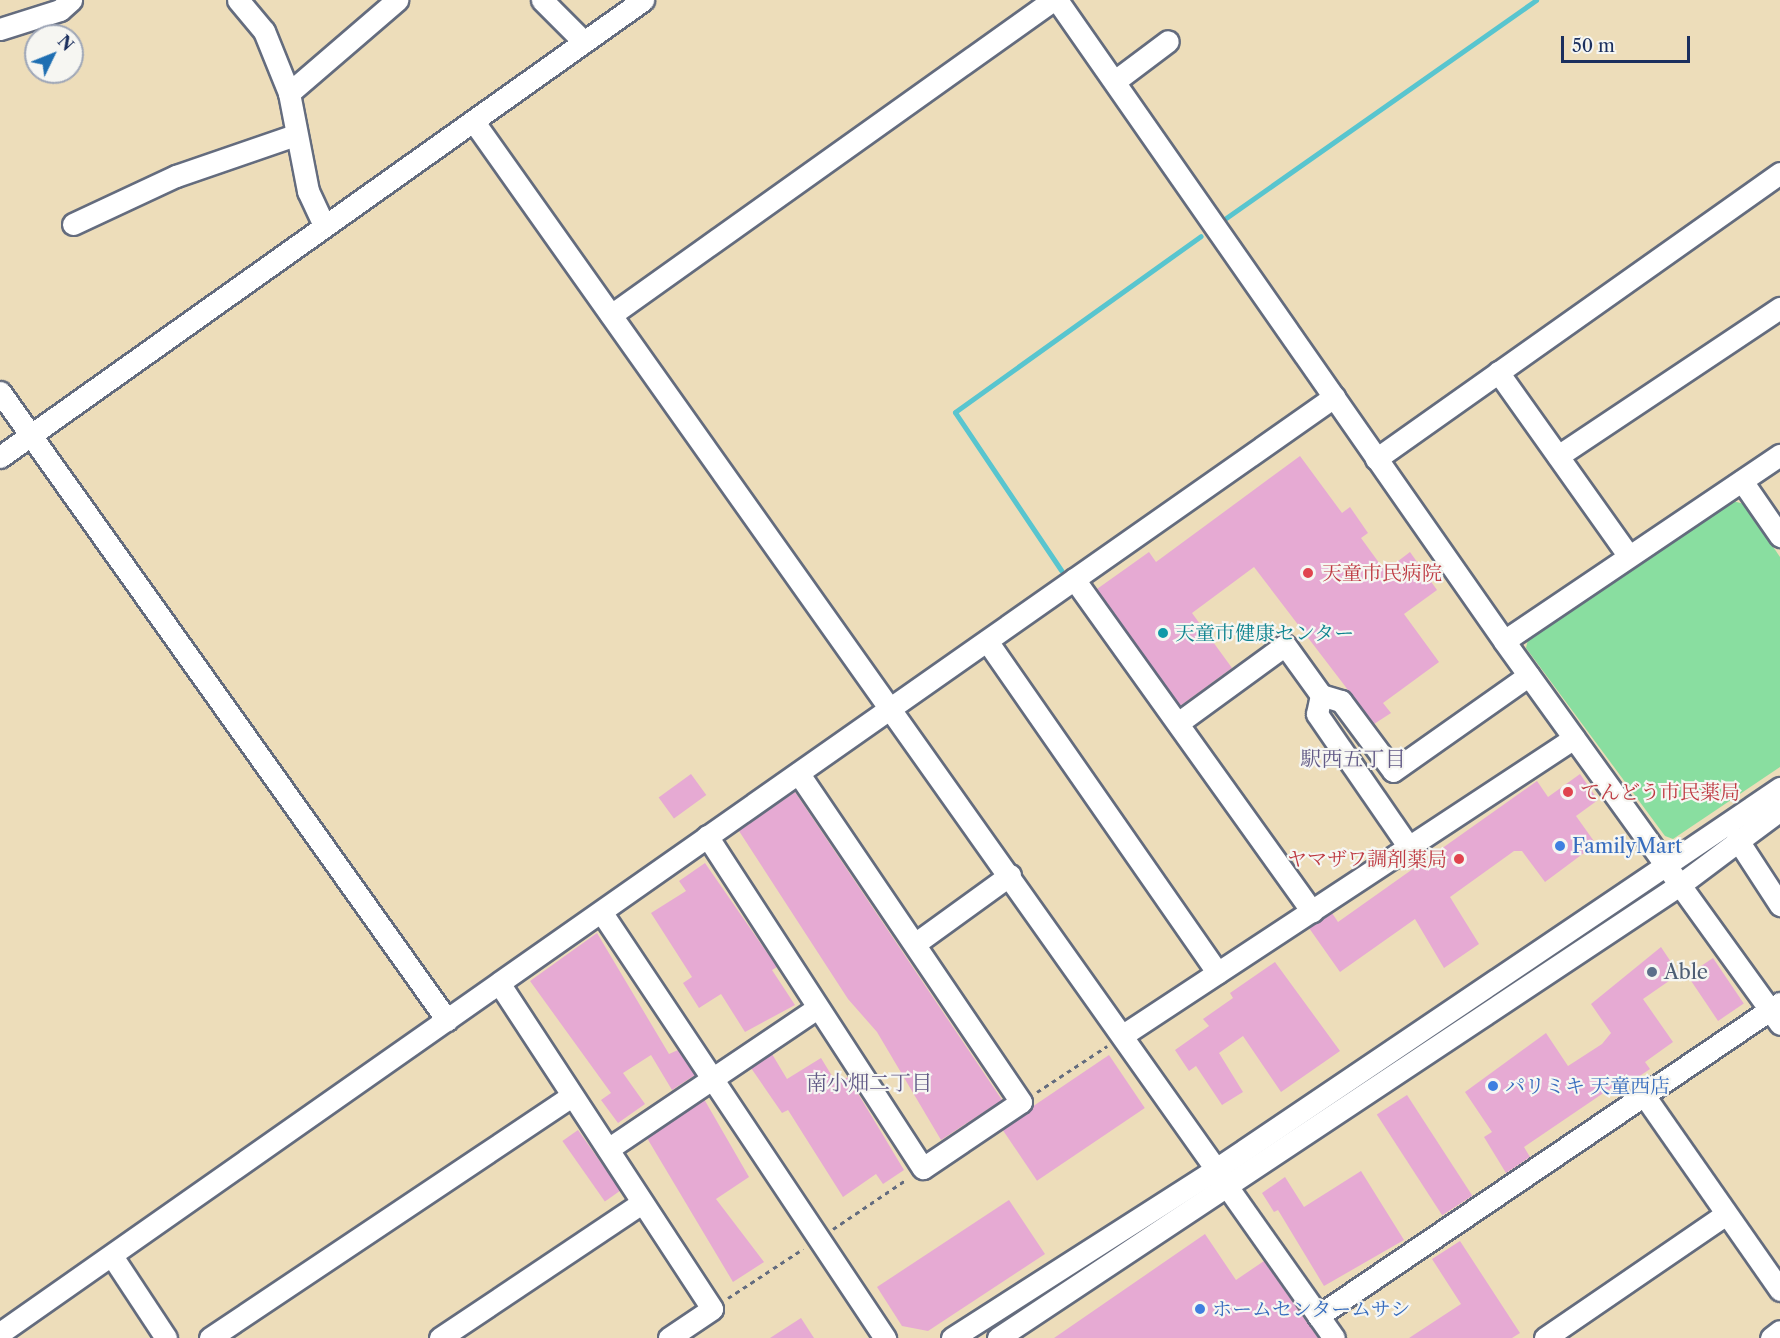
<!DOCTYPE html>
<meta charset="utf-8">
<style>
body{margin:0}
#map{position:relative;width:1780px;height:1338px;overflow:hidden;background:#edddba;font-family:"Libre Caslon Text","Noto Serif JP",serif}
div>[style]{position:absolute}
.green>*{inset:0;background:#89dea0}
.stream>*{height:5px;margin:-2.5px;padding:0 2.5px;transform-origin:2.5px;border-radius:2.5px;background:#58c5cf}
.building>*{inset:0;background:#e6aad3;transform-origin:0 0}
.path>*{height:3px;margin-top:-1.5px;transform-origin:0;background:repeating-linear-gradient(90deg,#646c7e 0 4.5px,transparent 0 9px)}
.roads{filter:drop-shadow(2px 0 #646c7e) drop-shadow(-2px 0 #646c7e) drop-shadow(0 2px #646c7e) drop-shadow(0 -2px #646c7e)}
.minor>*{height:21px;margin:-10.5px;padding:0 10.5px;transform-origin:10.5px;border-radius:10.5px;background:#fff}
.dots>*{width:16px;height:16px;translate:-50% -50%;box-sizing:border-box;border:3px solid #f6f6f2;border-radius:50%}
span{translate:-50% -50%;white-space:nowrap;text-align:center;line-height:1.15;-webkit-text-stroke:4.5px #f6f6f2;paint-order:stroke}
.health-label{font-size:20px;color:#be3a42}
.left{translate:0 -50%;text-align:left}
.right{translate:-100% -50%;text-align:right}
.culture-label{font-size:20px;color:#0d838f}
.shop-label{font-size:20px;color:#366cbe}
.service-label{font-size:20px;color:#4e5e75}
.neighbourhood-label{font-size:21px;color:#625a87}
.north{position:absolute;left:24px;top:24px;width:60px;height:60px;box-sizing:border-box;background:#f6f6f2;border:2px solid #9ea6b7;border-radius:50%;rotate:47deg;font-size:16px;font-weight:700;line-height:24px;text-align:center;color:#1b2f5e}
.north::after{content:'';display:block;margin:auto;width:21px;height:27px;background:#1f6fb2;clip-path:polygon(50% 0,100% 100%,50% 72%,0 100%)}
.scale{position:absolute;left:1561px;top:36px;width:129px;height:27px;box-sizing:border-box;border:3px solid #1b2f5e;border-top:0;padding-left:8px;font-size:18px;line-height:21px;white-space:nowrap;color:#1b2f5e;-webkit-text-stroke:4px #f6f6f2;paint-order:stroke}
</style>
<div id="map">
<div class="green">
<i style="clip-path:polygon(1733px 501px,1744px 504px,1780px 557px,1780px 767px,1673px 839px,1665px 836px,1526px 648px,1528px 639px)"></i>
</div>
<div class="stream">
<i style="left:1226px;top:218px;width:379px;rotate:-35.1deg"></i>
<i style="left:1061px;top:570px;width:190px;rotate:-123.9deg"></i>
<i style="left:955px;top:412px;width:302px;rotate:-35.6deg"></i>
</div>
<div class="building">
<i style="clip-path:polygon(1300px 456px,1342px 513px,1350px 507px,1368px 533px,1361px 538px,1385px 571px,1410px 552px,1437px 590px,1404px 614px,1439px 662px,1383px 703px,1391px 713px,1374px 724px,1254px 567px,1192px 613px,1232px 668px,1180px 706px,1097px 589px,1149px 552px,1156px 562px)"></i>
<i style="left:691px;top:774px;width:26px;height:40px;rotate:54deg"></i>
<i style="clip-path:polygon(1580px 774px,1598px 800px,1576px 816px,1596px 844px,1545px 882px,1522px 851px,1514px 851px,1450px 897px,1479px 944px,1444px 968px,1415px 919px,1340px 972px,1309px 928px,1332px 913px,1338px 922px,1537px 781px,1548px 797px)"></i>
<i style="clip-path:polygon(795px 792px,1002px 1100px,941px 1140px,877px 1032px,848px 999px,739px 831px)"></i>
<i style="clip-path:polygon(705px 863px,777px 967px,772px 970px,795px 1005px,745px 1032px,721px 994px,699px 1008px,683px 983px,692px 977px,651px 913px,686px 891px,679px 881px)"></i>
<i style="clip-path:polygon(597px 933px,669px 1054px,678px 1050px,695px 1075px,672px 1090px,651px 1055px,623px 1073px,645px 1104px,618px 1123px,601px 1100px,611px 1093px,530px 981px)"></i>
<i style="clip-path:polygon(1661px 947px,1679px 974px,1643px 999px,1673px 1042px,1645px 1062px,1650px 1069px,1628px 1084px,1626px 1080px,1602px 1094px,1524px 1147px,1530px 1157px,1506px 1173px,1484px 1137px,1492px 1132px,1465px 1092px,1546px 1033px,1568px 1066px,1602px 1044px,1611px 1033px,1591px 1004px)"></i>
<i style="left:1713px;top:958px;width:55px;height:31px;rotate:56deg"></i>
<i style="clip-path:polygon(1275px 962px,1340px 1051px,1281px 1092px,1243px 1036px,1219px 1053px,1243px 1092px,1222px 1105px,1196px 1066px,1189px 1071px,1175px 1050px,1209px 1026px,1203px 1019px,1233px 998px,1230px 993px)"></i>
<i style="clip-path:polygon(772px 1054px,787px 1079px,821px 1058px,837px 1084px,848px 1077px,904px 1170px,883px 1184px,876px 1174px,843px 1197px,788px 1110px,782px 1113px,751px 1068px)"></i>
<i style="left:1109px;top:1055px;width:64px;height:130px;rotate:56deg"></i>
<i style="left:1407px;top:1095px;width:120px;height:36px;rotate:57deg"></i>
<i style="clip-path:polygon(704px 1099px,749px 1177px,716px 1199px,764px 1262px,733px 1282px,647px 1138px)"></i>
<i style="left:578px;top:1130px;width:74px;height:19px;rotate:55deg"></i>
<i style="clip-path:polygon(1361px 1171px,1404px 1240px,1324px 1286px,1278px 1210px,1274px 1212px,1262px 1193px,1285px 1177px,1304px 1207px)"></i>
<i style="clip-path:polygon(1009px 1200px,1045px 1254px,928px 1331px,902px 1326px,877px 1287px)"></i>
<i style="clip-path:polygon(1205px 1234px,1236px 1280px,1264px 1261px,1318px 1338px,1054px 1338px)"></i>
<i style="clip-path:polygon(1460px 1241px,1520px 1333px,1512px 1338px,1409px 1338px,1461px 1304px,1432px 1259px)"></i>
<i style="clip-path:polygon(801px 1318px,814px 1338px,770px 1338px)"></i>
</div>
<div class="path">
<i style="left:1037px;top:1092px;width:84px;rotate:-33.3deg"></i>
<i style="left:833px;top:1229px;width:89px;rotate:-34deg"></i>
<i style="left:728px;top:1298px;width:90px;rotate:-33.2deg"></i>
</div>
<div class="roads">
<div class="minor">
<i style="left:238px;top:0;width:40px;rotate:50deg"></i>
<i style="left:264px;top:31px;width:67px;rotate:68deg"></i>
<i style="left:289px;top:93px;width:100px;rotate:79deg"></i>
<i style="left:308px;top:191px;width:38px;rotate:65deg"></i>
<i style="left:542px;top:0;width:59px;rotate:45deg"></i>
<i style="left:1057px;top:0;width:781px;rotate:55.11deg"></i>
<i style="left:1504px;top:641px;width:472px;rotate:54.2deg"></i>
<i style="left:0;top:29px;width:63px;rotate:-17.6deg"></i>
<i style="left:60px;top:10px;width:15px;rotate:-42deg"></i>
<i style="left:1115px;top:81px;width:66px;rotate:-37deg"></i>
<i style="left:289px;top:93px;width:143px;rotate:-40.7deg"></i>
<i style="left:474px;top:122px;width:1283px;rotate:54.68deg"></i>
<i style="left:73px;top:224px;width:114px;rotate:-25deg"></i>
<i style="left:176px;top:176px;width:126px;rotate:-19deg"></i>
<i style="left:611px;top:315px;width:543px;rotate:-35.48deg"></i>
<i style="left:1498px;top:372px;width:224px;rotate:54.6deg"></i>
<i style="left:0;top:392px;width:771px;rotate:54.56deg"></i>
<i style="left:1558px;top:456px;width:267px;rotate:-33.7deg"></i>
<i style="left:0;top:457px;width:789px;rotate:-35.4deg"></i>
<i style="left:1376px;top:459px;width:495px;rotate:-35.3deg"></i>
<i style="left:1742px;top:481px;width:67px;rotate:55.4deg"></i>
<i style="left:1074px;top:579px;width:409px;rotate:54.4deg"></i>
<i style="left:987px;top:641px;width:404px;rotate:55.2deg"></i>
<i style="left:1504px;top:641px;width:333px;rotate:-34deg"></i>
<i style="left:1321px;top:695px;width:19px;rotate:102deg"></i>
<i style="left:1317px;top:714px;width:164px;rotate:55.4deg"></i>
<i style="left:1178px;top:723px;width:132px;rotate:-36.1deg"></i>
<i style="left:1285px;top:645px;width:62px;rotate:54.2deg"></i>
<i style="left:1321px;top:695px;width:21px;rotate:17deg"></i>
<i style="left:1341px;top:701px;width:87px;rotate:53.4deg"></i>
<i style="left:1393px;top:771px;width:166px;rotate:-35.2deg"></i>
<i style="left:707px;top:836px;width:396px;rotate:57deg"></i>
<i style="left:923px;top:1168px;width:118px;rotate:-34deg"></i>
<i style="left:1021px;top:1102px;width:397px;rotate:-124.1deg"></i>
<i style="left:1737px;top:839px;width:79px;rotate:56.9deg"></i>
<i style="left:602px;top:913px;width:511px;rotate:56.34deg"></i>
<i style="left:916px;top:943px;width:116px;rotate:-35.9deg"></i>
<i style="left:499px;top:983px;width:389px;rotate:56.8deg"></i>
<i style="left:712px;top:1309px;width:52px;rotate:146deg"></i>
<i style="left:1123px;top:1035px;width:540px;rotate:-33.37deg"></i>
<i style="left:1646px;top:1098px;width:234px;rotate:55.1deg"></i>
<i style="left:608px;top:1149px;width:252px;rotate:-34deg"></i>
<i style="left:1226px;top:1185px;width:187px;rotate:54.8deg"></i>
<i style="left:112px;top:1256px;width:98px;rotate:56.6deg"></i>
<i style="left:1318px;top:1316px;width:558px;rotate:-34.12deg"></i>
<i style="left:0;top:1333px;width:1630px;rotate:-35.06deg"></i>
<i style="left:210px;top:1338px;width:435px;rotate:-33.8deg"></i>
<i style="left:440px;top:1338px;width:243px;rotate:-33.8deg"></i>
<i style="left:952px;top:1338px;width:313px;rotate:-32.6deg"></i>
<i style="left:1216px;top:1169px;width:681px;rotate:-34.04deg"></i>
<i style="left:998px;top:1338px;width:820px;rotate:-33.61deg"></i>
<i style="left:1681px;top:884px;width:124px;rotate:-36.8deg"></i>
<i style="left:1545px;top:1338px;width:219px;rotate:-34.4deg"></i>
<i style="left:1771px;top:1338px;width:11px;rotate:-38deg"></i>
</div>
</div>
<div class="dots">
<i style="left:1308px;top:573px;background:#e0444e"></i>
<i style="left:1163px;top:633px;background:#0f9aa8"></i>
<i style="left:1568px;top:792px;background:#e0444e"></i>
<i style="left:1560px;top:846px;background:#3f7fe0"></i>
<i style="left:1459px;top:859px;background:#e0444e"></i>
<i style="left:1652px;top:972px;background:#5c6f8a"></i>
<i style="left:1493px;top:1086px;background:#3f7fe0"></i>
<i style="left:1200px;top:1309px;background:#3f7fe0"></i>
</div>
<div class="health-label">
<span class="left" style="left:1322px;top:573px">天童市民病院</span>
<span class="left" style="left:1580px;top:792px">てんどう市民薬局</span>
<span class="right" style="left:1447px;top:859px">ヤマザワ調剤薬局</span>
</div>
<div class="culture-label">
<span class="left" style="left:1175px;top:633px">天童市健康センター</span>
</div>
<div class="shop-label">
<span class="left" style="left:1572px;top:846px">FamilyMart</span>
<span class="left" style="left:1505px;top:1086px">パリミキ 天童西店</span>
<span class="left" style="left:1212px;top:1309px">ホームセンタームサシ</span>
</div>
<div class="service-label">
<span class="left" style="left:1664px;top:972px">Able</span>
</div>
<div class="neighbourhood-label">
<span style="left:1353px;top:759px">駅西五丁目</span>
<span style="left:869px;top:1083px">南小畑二丁目</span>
</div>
<div class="north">N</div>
<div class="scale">50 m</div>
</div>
